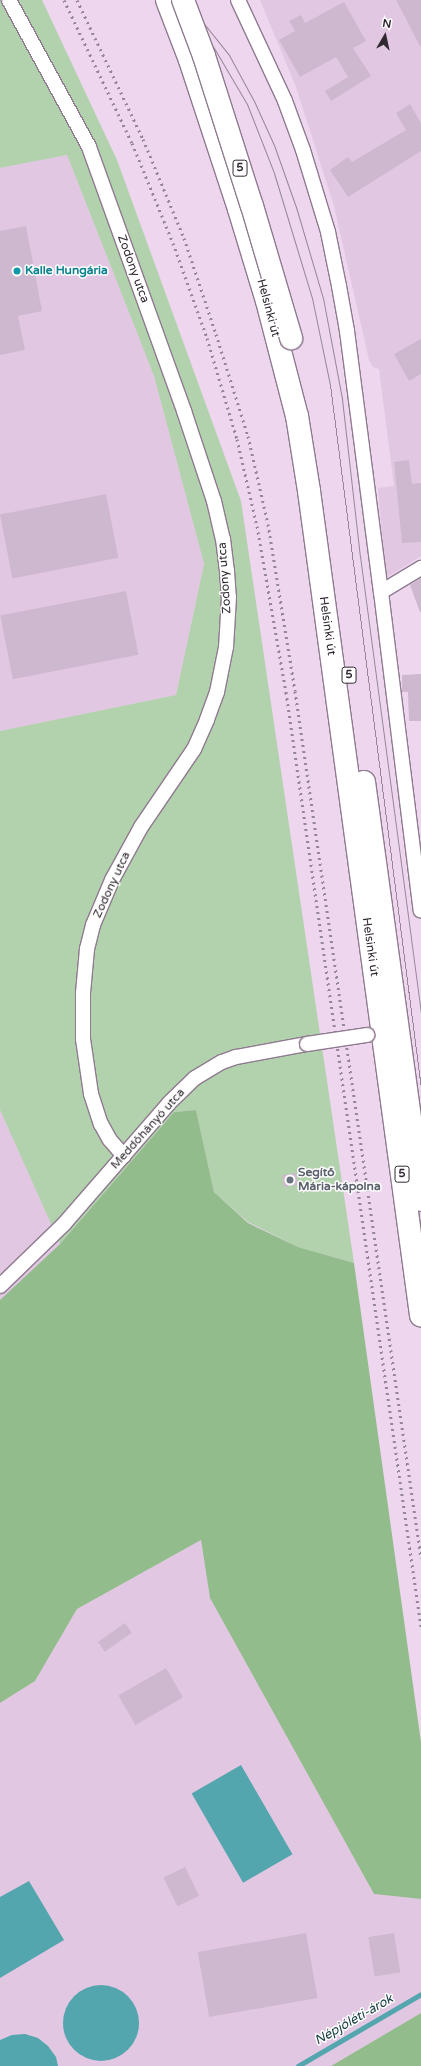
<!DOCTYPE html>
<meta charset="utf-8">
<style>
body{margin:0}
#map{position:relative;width:421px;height:2066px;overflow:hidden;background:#edd6ee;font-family:"Varela Round",sans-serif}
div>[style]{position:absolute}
.built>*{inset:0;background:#e2c7e3}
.green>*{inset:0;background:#b2d1ad}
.forest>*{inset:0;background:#93bc8c}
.water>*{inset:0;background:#53a6ad;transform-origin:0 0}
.round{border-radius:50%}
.stream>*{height:4.5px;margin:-2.25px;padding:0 2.25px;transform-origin:2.25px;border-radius:2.25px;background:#53a6ad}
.building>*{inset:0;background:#ceb8cf;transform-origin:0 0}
.roads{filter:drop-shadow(1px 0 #8f7a90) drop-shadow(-1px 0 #8f7a90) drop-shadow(0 1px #8f7a90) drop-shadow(0 -1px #8f7a90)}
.minor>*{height:14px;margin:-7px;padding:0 7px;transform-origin:7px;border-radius:7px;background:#fff}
.primary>*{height:22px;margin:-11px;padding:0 11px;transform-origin:11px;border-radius:11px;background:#fff}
.tram>*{height:1px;margin:-0.5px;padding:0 0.5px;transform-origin:0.5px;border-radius:0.5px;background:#968697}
.rail>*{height:3px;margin-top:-1.5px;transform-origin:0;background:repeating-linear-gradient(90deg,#968697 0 2px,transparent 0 6px)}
.bridges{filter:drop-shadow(1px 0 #8f7a90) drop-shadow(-1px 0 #8f7a90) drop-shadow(0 1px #8f7a90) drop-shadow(0 -1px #8f7a90)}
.minor-bridge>*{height:14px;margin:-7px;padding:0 7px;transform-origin:7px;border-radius:7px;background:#fff}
.primary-bridge>*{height:22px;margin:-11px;padding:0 11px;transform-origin:11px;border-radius:11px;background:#fff}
.dots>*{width:11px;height:11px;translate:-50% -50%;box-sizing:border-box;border:2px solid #fff;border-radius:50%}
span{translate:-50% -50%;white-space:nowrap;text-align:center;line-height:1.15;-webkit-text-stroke:3px #fff;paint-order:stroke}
.shield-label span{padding:1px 3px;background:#fff;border:1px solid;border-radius:3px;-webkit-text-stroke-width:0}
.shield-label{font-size:11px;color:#302831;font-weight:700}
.street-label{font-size:12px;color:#302831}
.culture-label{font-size:12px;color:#0d838f;font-weight:700}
.left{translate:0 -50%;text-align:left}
.worship-label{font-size:12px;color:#5b616d;font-weight:700}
.water-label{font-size:13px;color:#194044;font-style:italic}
.north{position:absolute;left:365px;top:16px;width:40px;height:40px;-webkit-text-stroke:3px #fff;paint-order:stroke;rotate:9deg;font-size:11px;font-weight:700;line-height:16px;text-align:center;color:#302831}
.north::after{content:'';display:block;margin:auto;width:14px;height:18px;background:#302831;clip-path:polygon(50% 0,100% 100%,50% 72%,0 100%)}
</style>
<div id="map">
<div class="built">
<i style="clip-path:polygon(260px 0,421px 0,421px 556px,386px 578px,378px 488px,394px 486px,379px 369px,373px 367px,369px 360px,334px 206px,296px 87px)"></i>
<i style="clip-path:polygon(67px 155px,154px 376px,204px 564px,176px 695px,0 731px,0 168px)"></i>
<i style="clip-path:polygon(0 1110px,60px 1244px,0 1300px)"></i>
<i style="clip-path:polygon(201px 1540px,210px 1598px,374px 1894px,421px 1899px,421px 2013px,331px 2066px,0 2066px,0 1703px,35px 1681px,77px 1609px)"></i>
</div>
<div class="green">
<i style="clip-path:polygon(0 0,42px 0,117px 160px,241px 501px,354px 1263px,298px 1247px,248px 1222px,214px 1192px,196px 1110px,174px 1112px,60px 1244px,0 1110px,0 731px,176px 695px,204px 564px,154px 376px,67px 155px,0 168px)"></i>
</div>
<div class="forest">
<i style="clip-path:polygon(196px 1110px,214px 1192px,248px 1223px,298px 1247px,354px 1263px,421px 1742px,421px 1899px,374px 1894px,210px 1598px,201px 1540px,77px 1609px,35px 1681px,0 1703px,0 1300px,60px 1244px,174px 1112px)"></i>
<i style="clip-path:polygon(421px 2013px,421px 2066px,331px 2066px)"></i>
</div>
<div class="water">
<i style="left:241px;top:1765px;width:103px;height:57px;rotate:60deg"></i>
<i style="clip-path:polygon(29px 1881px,64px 1940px,0 1978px,0 1897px)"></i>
<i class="round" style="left:63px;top:1985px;width:76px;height:76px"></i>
<i style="clip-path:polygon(25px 2034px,38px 2038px,48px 2046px,56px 2057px,58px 2066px,0 2066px,0 2040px,12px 2035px)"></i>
</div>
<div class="stream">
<i style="left:298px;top:2066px;width:143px;rotate:-30.3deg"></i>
</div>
<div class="building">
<i style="clip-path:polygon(396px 0,421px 0,421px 48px)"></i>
<i style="clip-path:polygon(344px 2px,366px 41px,353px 48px,371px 76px,331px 101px,325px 91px,348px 77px,336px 57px,300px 77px,279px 40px,295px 31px,289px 21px,301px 15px,305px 23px)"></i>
<i style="clip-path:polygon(410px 104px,421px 123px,421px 151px,348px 197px,330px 170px,348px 157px,352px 162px,406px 130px,396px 113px)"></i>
<i style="clip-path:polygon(26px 226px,42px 311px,18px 316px,25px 350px,0 355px,0 231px)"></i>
<i style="clip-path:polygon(421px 339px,421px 374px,409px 381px,394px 354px)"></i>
<i style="clip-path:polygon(409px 460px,412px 484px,421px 483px,421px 542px,402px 543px,394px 462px)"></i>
<i style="left:106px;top:494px;width:65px;height:108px;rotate:79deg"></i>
<i style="clip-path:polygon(421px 578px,421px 612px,420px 612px,410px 585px)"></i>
<i style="left:126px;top:591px;width:65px;height:128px;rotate:79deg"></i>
<i style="clip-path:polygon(421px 674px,421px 721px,409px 721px,408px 692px,402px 692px,402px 675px)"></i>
<i style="left:296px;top:1173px;width:12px;height:14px;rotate:81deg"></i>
<i style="left:125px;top:1623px;width:12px;height:33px;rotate:55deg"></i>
<i style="left:166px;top:1668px;width:34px;height:55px;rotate:60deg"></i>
<i style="left:185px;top:1867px;width:32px;height:24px;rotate:64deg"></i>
<i style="left:306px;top:1933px;width:66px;height:110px;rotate:80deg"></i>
<i style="left:394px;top:1933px;width:40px;height:26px;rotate:81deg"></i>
</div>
<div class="roads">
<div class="minor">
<i style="left:9px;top:0;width:167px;rotate:61.4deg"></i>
<i style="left:89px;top:147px;width:281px;rotate:70.2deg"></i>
<i style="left:184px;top:411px;width:95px;rotate:71.6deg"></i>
<i style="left:214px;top:501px;width:39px;rotate:77deg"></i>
<i style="left:223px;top:539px;width:32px;rotate:83deg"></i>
<i style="left:227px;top:571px;width:26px;rotate:86deg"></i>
<i style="left:229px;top:597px;width:50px;rotate:93.4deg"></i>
<i style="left:226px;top:647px;width:46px;rotate:101.3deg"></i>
<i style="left:217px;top:692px;width:30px;rotate:110deg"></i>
<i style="left:207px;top:720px;width:32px;rotate:114deg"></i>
<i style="left:194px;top:749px;width:94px;rotate:124.2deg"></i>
<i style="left:141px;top:827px;width:60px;rotate:118.7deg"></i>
<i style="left:112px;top:880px;width:49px;rotate:112.9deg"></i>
<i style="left:93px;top:925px;width:25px;rotate:104deg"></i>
<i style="left:87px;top:949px;width:44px;rotate:95.2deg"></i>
<i style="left:83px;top:993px;width:46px;rotate:90deg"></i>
<i style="left:83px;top:1039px;width:56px;rotate:81.7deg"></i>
<i style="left:91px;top:1094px;width:32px;rotate:72deg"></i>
<i style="left:101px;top:1124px;width:18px;rotate:61deg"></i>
<i style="left:110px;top:1140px;width:21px;rotate:49deg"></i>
<i style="left:238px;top:0;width:111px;rotate:65deg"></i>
<i style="left:285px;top:101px;width:52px;rotate:69.8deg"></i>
<i style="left:303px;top:150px;width:86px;rotate:73deg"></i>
<i style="left:328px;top:232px;width:55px;rotate:78.5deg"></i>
<i style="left:339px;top:286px;width:46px;rotate:79.9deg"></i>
<i style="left:347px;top:331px;width:263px;rotate:82.6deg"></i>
<i style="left:381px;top:592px;width:321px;rotate:82.9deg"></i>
<i style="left:381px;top:592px;width:47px;rotate:-31deg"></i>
<i style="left:0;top:1286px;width:89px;rotate:-44.1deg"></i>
<i style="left:64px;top:1224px;width:160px;rotate:-49deg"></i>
<i style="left:169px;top:1103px;width:36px;rotate:-44deg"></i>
<i style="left:195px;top:1078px;width:31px;rotate:-31deg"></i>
<i style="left:222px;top:1062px;width:15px;rotate:-20deg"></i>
<i style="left:236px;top:1057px;width:72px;rotate:-10.4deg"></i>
</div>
<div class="primary">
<i style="left:167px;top:0;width:64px;rotate:69deg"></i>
<i style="left:190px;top:60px;width:157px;rotate:71.8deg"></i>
<i style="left:239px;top:209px;width:96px;rotate:73.1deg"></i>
<i style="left:267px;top:301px;width:119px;rotate:75.4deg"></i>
<i style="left:297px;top:416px;width:76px;rotate:80.9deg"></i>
<i style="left:309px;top:491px;width:832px;rotate:82.26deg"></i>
<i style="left:364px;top:782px;width:422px;rotate:82.2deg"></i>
</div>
</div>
<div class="tram">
<i style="left:174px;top:0;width:62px;rotate:50.2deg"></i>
<i style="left:214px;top:48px;width:65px;rotate:59.5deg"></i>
<i style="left:247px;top:104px;width:74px;rotate:68.6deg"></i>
<i style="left:274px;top:173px;width:131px;rotate:73.1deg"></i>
<i style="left:312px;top:298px;width:89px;rotate:78.3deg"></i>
<i style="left:330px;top:385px;width:710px;rotate:82.63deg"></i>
<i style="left:185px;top:0;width:70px;rotate:51.3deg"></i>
<i style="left:229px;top:55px;width:52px;rotate:61.5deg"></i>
<i style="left:254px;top:101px;width:48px;rotate:65.6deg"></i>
<i style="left:274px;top:145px;width:66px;rotate:70.5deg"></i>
<i style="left:296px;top:207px;width:95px;rotate:73.5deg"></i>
<i style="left:323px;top:298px;width:103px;rotate:79.3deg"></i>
<i style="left:342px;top:399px;width:158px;rotate:83.5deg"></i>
<i style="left:360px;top:556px;width:463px;rotate:82.4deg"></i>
</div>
<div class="rail">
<i style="left:64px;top:0;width:158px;rotate:64.6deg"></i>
<i style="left:132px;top:143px;width:108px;rotate:67.7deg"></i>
<i style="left:173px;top:243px;width:101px;rotate:70.3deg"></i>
<i style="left:207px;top:338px;width:105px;rotate:73.5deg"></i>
<i style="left:237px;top:439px;width:89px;rotate:77.1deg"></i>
<i style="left:257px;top:526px;width:169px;rotate:80.1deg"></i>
<i style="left:286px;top:692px;width:945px;rotate:81.78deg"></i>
<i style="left:77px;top:0;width:154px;rotate:64.6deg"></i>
<i style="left:143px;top:139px;width:107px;rotate:67.5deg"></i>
<i style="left:184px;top:238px;width:101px;rotate:71.6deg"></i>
<i style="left:216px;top:334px;width:107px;rotate:72.6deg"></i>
<i style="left:248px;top:436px;width:90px;rotate:77.2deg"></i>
<i style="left:268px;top:524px;width:169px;rotate:80.8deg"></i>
<i style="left:295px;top:691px;width:876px;rotate:81.73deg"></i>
</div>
<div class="bridges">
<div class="minor-bridge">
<i style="left:307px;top:1044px;width:61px;rotate:-8.5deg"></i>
</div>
<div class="primary-bridge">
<i style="left:183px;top:0;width:60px;rotate:69.4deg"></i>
<i style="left:204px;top:56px;width:157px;rotate:72.3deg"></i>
<i style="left:252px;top:206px;width:138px;rotate:73.5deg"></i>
</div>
</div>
<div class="dots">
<i style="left:17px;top:271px;background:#0f9aa8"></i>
<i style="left:290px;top:1180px;background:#6b7280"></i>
</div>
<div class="shield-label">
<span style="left:240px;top:168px">5</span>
<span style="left:349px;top:675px">5</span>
<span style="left:402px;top:1174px">5</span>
</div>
<div class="street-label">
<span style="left:133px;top:269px;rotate:70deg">Zodony utca</span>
<span style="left:268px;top:308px;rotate:75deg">Helsinki út</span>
<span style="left:225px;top:578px;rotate:-94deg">Zodony utca</span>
<span style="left:327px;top:626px;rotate:82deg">Helsinki út</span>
<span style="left:112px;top:885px;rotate:-65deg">Zodony utca</span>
<span style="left:370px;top:947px;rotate:82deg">Helsinki út</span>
<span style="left:148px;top:1129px;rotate:-48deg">Meddőhányó utca</span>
</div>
<div class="culture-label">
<span class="left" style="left:25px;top:271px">Kalle Hungária</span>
</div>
<div class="worship-label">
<span class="left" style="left:298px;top:1180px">Segítő<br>Mária-kápolna</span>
</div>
<div class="water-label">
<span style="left:354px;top:2020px;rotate:-30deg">Népjóléti-árok</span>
</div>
<div class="north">N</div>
</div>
